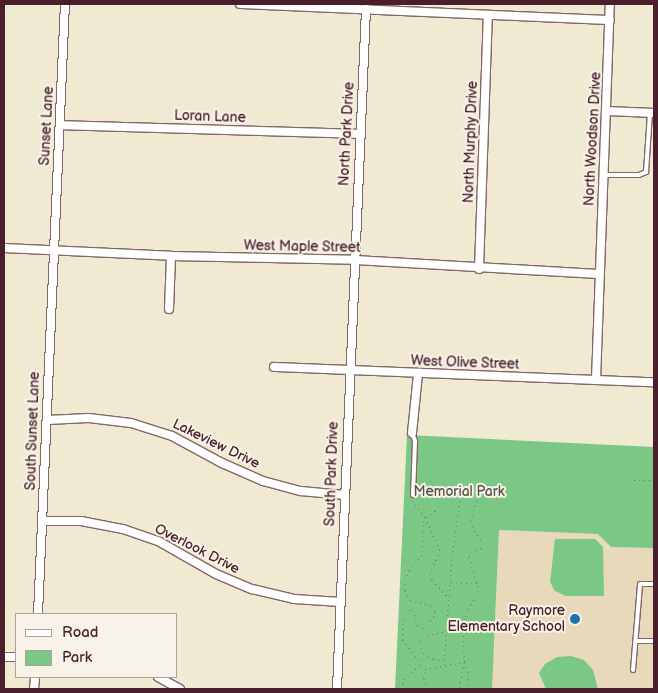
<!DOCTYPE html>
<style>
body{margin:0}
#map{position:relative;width:658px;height:693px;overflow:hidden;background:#f1ead3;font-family:"Balsamiq Sans",sans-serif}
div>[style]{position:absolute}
.built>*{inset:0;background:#e8d9ba}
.green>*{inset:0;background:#7bc785}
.path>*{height:1px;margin-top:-0.5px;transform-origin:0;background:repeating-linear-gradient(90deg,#846666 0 1px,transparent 0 5px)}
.roads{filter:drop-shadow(1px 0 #846666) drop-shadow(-1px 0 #846666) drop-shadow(0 1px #846666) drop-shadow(0 -1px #846666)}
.lane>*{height:4px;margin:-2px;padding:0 2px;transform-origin:2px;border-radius:2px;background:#fff}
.street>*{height:8px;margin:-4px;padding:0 4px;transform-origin:4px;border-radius:4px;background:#fff}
.dots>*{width:14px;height:14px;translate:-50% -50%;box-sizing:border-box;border:2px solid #f7f3e8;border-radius:50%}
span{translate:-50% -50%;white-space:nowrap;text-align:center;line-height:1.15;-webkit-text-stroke:4px #f7f3e8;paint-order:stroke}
.street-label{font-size:14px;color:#4a1f2b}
.park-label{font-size:14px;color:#595146}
.poi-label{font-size:14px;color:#4a1f2b}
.right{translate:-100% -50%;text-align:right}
.frame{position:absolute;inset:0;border:5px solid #4a1f2b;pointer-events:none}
.legend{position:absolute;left:15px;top:613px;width:162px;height:65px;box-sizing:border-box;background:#f7f3e8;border:1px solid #b29e9c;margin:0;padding:6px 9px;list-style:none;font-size:15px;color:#4a1f2b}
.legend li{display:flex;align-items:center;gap:10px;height:25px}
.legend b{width:25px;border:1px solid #b29e9c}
</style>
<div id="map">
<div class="built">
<i style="clip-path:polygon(499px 530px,598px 534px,611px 547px,654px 548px,654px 689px,492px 689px)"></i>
</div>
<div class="green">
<i style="clip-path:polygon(407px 435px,654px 447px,654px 548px,611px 547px,598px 534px,499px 530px,492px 689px,395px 689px)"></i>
<i style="clip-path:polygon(555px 539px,595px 539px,603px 547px,604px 596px,566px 596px,555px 591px,550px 582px)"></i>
<i style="clip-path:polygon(571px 656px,584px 660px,593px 670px,598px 689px,546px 689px,539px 673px,545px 664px,557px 657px)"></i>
</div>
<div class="path">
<i style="left:634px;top:480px;width:20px"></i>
<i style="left:412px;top:501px;width:21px;rotate:51deg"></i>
<i style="left:425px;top:517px;width:36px;rotate:66deg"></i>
<i style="left:440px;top:550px;width:26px;rotate:113deg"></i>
<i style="left:430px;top:574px;width:6px;rotate:72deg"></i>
<i style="left:432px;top:580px;width:23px;rotate:47deg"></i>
<i style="left:451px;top:582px;width:26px;rotate:2deg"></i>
<i style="left:445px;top:660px;width:12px;rotate:-175deg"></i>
<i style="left:433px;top:659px;width:12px;rotate:-149deg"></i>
<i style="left:423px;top:653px;width:12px;rotate:-104deg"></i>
<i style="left:420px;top:641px;width:9px;rotate:-41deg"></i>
<i style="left:427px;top:635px;width:20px;rotate:-11deg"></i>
<i style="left:444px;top:665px;width:109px;rotate:-85.8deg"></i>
<i style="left:452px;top:556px;width:71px;rotate:-81.9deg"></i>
<i style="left:462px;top:486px;width:19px;rotate:16deg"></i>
<i style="left:480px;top:491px;width:33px;rotate:108deg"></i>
<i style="left:470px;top:522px;width:24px;rotate:60deg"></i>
<i style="left:482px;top:543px;width:5px;rotate:101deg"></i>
<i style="left:481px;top:548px;width:10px;rotate:163deg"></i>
<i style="left:471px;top:551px;width:6px;rotate:108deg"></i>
<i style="left:469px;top:557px;width:35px;rotate:74deg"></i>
<i style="left:479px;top:591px;width:23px;rotate:121deg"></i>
<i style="left:467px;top:611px;width:16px;rotate:105deg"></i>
<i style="left:463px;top:626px;width:36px;rotate:88deg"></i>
<i style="left:464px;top:662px;width:13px;rotate:67deg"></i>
<i style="left:469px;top:674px;width:15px;rotate:101deg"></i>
<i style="left:402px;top:689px;width:10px;rotate:-79deg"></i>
<i style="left:404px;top:679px;width:21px;rotate:-41deg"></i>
<i style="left:420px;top:665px;width:5px;rotate:-101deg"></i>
<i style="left:419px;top:660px;width:26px;rotate:-129deg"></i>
<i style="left:403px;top:640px;width:21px;rotate:-90deg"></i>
<i style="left:403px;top:619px;width:12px;rotate:-55deg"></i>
<i style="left:410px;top:609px;width:4px;rotate:14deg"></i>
<i style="left:414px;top:610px;width:15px;rotate:79deg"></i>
<i style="left:417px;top:625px;width:7px;rotate:27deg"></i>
<i style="left:423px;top:628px;width:16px;rotate:-45deg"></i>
<i style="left:434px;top:617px;width:6px;rotate:-81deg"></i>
<i style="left:435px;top:611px;width:7px;rotate:-124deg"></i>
<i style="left:431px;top:605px;width:22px;rotate:-167deg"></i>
<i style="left:410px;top:600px;width:11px;rotate:-117deg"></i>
<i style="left:405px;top:590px;width:10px;rotate:-90deg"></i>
<i style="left:405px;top:580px;width:15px;rotate:-67deg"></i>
<i style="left:411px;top:566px;width:15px;rotate:-42deg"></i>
<i style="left:422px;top:556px;width:35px;rotate:-88deg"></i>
<i style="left:423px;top:521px;width:20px;rotate:-41deg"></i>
<i style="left:428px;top:689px;width:13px;rotate:-113deg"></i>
<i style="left:423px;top:677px;width:8px;rotate:-76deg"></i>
<i style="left:425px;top:669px;width:40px;rotate:-10deg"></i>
<i style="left:464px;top:662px;width:27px;rotate:100deg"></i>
</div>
<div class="roads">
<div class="lane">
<i style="left:604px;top:175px;width:35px"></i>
<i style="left:639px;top:175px;width:8px;rotate:-23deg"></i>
<i style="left:646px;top:172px;width:59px;rotate:-86.1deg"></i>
<i style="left:412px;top:433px;width:9px;rotate:69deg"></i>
<i style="left:415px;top:441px;width:54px;rotate:92.1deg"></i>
<i style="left:636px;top:641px;width:18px"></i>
<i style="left:633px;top:670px;width:86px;rotate:-85.3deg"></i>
<i style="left:640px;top:584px;width:14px"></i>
</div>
<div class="street">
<i style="left:240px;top:4px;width:370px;rotate:2.5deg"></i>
<i style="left:607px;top:111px;width:47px;rotate:2.4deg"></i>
<i style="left:60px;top:125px;width:299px;rotate:1.7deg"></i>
<i style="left:4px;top:248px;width:167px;rotate:2.7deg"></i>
<i style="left:171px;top:256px;width:184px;rotate:1.2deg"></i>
<i style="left:355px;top:260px;width:244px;rotate:3.3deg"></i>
<i style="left:479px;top:269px;width:254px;rotate:-88deg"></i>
<i style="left:169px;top:309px;width:53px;rotate:-87.8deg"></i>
<i style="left:274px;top:367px;width:380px;rotate:2.3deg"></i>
<i style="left:596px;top:380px;width:376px;rotate:-87.9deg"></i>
<i style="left:47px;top:420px;width:42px;rotate:-2.7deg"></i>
<i style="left:89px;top:418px;width:42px;rotate:6.8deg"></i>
<i style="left:131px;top:423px;width:43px;rotate:17.6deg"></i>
<i style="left:172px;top:436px;width:57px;rotate:28.4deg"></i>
<i style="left:222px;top:463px;width:45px;rotate:23.7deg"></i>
<i style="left:263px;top:481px;width:39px;rotate:15deg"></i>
<i style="left:301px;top:491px;width:43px;rotate:5.3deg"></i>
<i style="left:412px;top:433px;width:59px;rotate:-84.2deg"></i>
<i style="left:42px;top:521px;width:39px"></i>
<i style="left:81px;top:521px;width:43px;rotate:10.8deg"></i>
<i style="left:123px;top:529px;width:39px;rotate:19deg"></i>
<i style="left:160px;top:542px;width:64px;rotate:29.7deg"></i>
<i style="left:216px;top:574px;width:39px;rotate:23deg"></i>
<i style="left:252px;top:589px;width:43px;rotate:13.4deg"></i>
<i style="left:294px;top:599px;width:47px;rotate:3.7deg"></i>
<i style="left:38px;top:614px;width:611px;rotate:-87.47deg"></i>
<i style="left:4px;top:657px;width:12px"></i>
<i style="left:158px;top:677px;width:25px;rotate:29deg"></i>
<i style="left:34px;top:689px;width:12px;rotate:-85deg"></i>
<i style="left:337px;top:689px;width:681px;rotate:-87.56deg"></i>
</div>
</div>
<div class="dots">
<i style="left:575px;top:619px;background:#1f6fb2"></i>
</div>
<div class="street-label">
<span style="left:210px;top:117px;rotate:2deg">Loran Lane</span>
<span style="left:47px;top:126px;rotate:-87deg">Sunset Lane</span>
<span style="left:347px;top:134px;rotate:-87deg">North Park Drive</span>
<span style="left:593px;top:139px;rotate:-87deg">North Woodson Drive</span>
<span style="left:471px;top:142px;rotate:-88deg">North Murphy Drive</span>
<span style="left:302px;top:247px;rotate:1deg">West Maple Street</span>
<span style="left:465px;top:363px;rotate:2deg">West Olive Street</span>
<span style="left:33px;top:431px;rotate:-88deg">South Sunset Lane</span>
<span style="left:216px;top:444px;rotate:26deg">Lakeview Drive</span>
<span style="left:332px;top:474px;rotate:-88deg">South Park Drive</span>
<span style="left:197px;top:549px;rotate:27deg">Overlook Drive</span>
</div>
<div class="park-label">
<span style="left:459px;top:492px">Memorial Park</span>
</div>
<div class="poi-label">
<span class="right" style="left:565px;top:619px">Raymore<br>Elementary School</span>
</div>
<div class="frame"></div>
<ul class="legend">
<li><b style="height:6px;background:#fff"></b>Road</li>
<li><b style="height:14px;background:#7bc785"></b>Park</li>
</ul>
</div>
